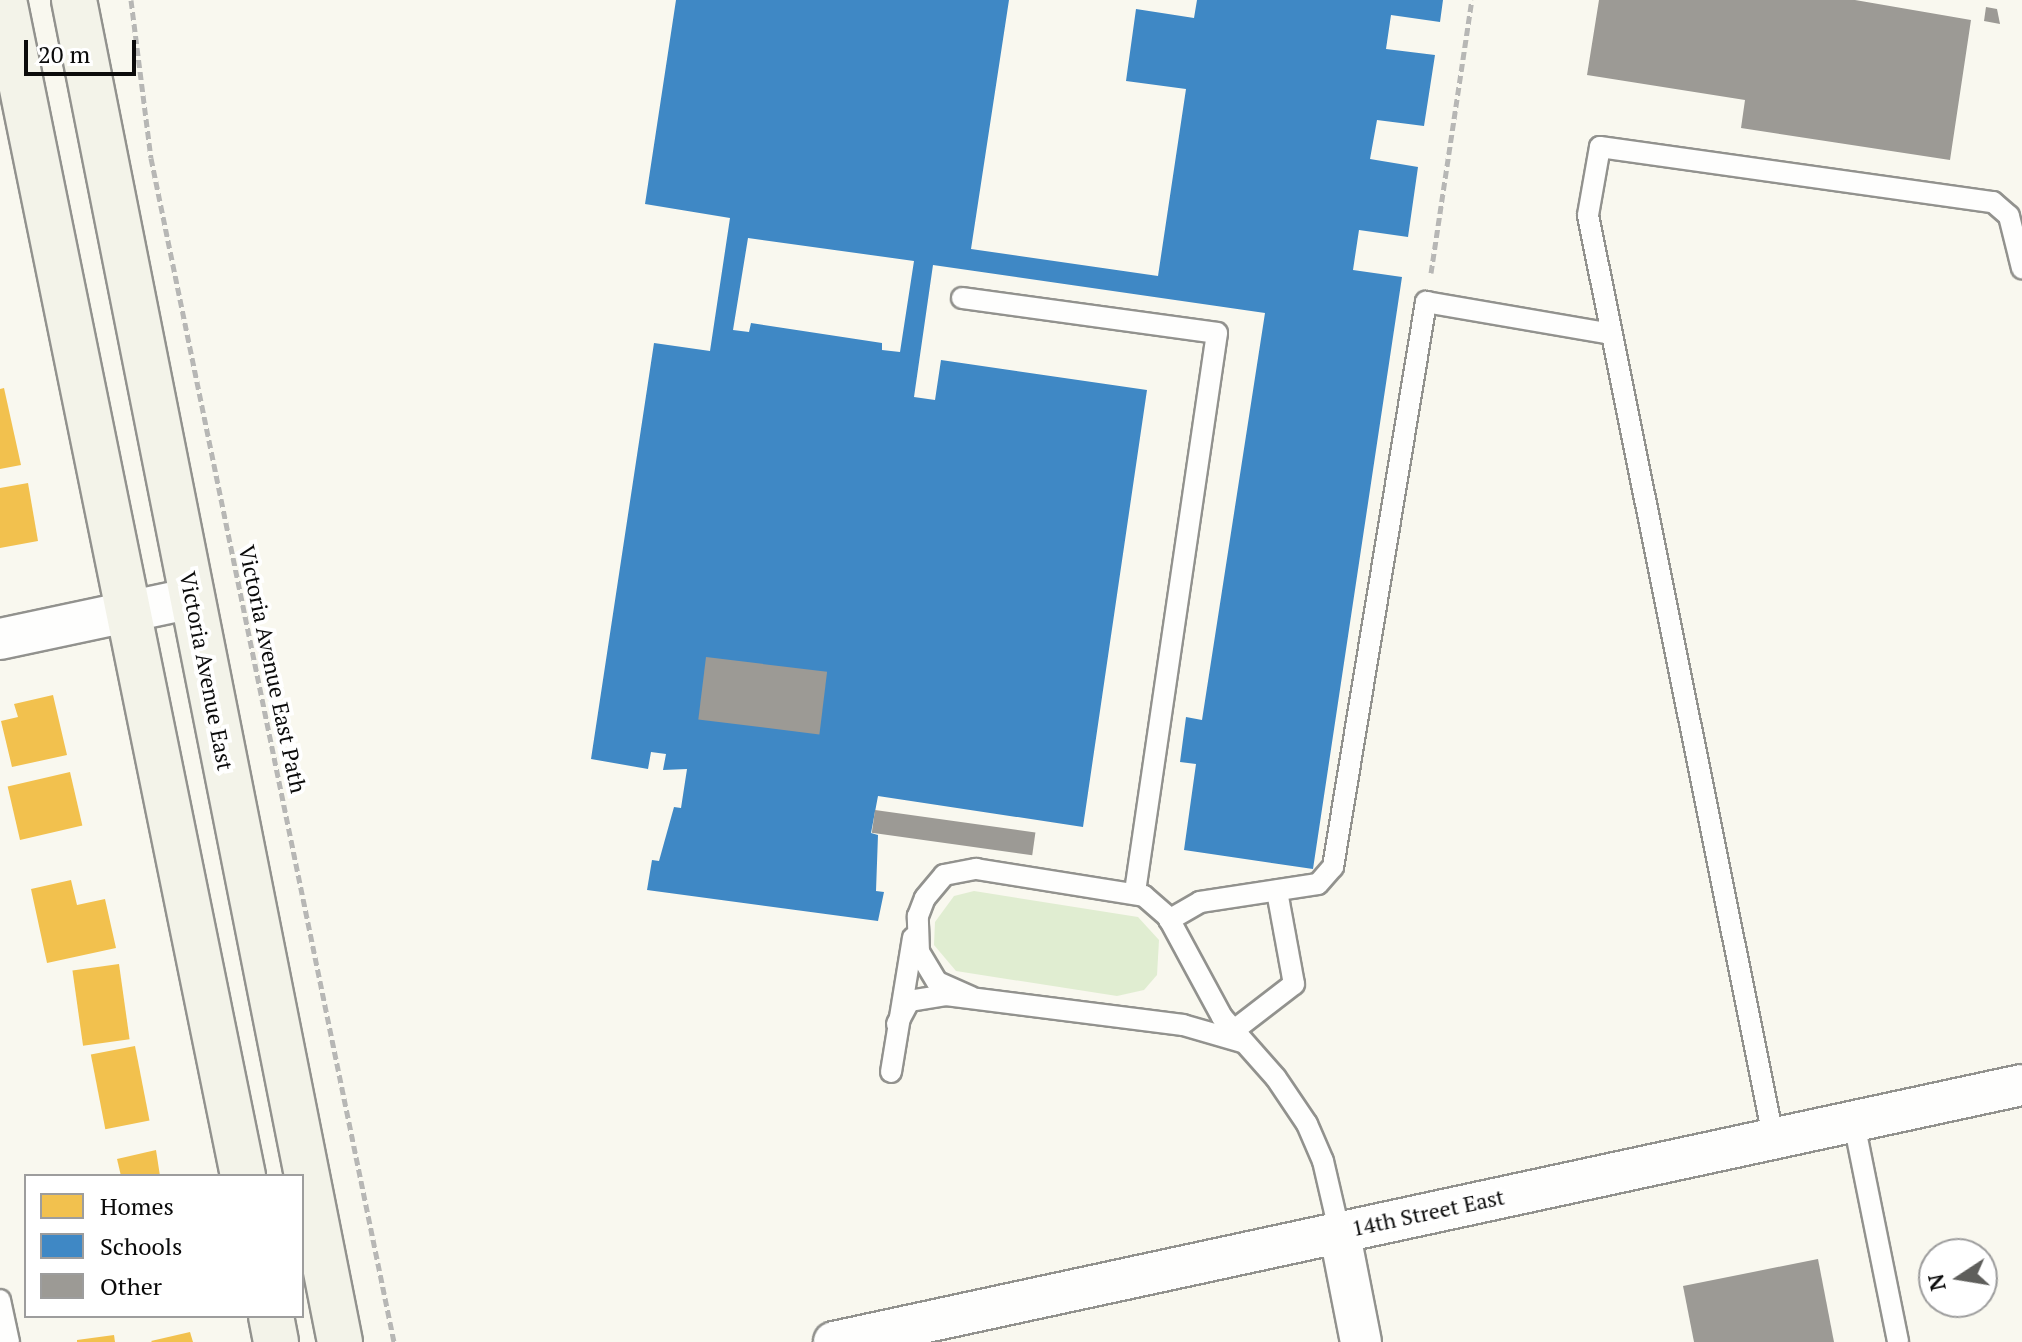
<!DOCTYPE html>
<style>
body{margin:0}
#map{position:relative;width:2022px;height:1342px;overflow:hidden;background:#f9f8ef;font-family:"PT Serif",serif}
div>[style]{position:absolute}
.green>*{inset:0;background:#e0edd1}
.homes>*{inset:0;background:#f2c14e;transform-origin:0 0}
.schools>*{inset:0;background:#3f88c5}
.building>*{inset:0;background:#9c9a95;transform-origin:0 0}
.path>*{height:5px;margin-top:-2.5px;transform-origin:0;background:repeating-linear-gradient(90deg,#b7b7b5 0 8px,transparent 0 12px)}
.roads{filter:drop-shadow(2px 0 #92928e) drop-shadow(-2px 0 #92928e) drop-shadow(0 2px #92928e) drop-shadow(0 -2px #92928e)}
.service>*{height:20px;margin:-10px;padding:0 10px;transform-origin:10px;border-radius:10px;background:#fefefd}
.minor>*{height:40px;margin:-20px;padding:0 20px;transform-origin:20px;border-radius:20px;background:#fefefd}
.secondary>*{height:44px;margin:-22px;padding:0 22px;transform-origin:22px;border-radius:22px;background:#f3f3e9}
span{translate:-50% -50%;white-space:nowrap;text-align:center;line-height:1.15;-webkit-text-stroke:8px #fff;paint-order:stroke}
.street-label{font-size:22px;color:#0b0b0b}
.legend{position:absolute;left:24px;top:1174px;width:280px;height:144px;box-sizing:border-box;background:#fff;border:2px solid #9d9d9d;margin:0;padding:10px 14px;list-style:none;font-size:24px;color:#0b0b0b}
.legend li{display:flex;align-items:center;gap:16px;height:40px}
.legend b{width:40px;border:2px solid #9d9d9d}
.north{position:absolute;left:1918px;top:1238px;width:80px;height:80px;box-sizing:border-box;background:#fff;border:2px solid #9d9d9d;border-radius:50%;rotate:258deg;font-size:22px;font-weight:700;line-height:32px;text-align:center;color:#0b0b0b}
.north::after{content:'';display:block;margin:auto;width:28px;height:36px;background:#5e5e5b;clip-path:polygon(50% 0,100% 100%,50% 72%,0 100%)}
.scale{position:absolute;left:24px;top:40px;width:112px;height:36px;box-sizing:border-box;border:4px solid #0b0b0b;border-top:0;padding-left:10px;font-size:24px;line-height:28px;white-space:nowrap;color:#0b0b0b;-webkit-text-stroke:6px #fff;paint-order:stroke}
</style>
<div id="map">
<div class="green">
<i style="clip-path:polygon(974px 891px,1138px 917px,1159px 940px,1157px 975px,1144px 990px,1117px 996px,956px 971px,934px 945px,935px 922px,954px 896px)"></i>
</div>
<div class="homes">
<i style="clip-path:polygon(4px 388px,21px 465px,0 469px,0 389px)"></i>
<i style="clip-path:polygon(28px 483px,38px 541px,0 548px,0 488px)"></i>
<i style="clip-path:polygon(53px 695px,67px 755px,12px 767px,1px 721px,18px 717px,14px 704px)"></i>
<i style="left:70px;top:772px;width:55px;height:64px;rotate:77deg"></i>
<i style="clip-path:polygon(71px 880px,77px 905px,105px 899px,116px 948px,47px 963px,31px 889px)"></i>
<i style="left:119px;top:964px;width:76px;height:47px;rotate:82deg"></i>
<i style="left:135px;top:1046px;width:76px;height:45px;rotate:79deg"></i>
<i style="clip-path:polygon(156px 1150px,160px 1176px,121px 1176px,117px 1159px)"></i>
<i style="clip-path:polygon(190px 1332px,193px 1342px,152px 1342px,151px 1341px)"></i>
<i style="clip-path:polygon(114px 1335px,115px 1342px,77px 1342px,77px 1340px)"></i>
</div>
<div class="schools">
<i style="clip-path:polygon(evenodd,676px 0,1009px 0,971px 249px,1158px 276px,1186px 89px,1126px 81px,1136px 9px,1194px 18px,1197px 0,1443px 0,1440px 22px,1391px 15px,1386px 49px,1435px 55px,1424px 126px,1377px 120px,1370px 159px,1418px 167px,1408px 237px,1359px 230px,1353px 270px,1402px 277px,1313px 869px,1184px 850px,1196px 764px,1180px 762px,1186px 717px,1202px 720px,1265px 313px,933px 265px,914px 397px,935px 400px,941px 360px,1147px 390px,1083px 827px,878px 796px,871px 833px,878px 835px,876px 891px,884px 892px,878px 921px,647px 890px,652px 860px,659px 861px,674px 807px,681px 808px,687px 769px,663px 770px,666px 754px,651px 752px,648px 769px,591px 759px,654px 343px,710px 351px,730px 218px,645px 204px,676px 0,748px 238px,914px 261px,900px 352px,882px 350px,882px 343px,751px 323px,749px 332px,733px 330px,748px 238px)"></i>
</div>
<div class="building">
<i style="clip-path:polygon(1599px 0,1855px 0,1971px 20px,1950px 160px,1741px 128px,1745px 100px,1587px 75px)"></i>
<i style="clip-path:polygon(1986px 7px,1997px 9px,2000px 24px,1984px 21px)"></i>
<i style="left:706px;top:657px;width:122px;height:63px;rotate:7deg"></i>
<i style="left:875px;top:810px;width:162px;height:23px;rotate:8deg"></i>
<i style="clip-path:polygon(1818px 1259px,1834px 1342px,1694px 1342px,1683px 1286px)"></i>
</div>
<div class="path">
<i style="left:131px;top:0;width:159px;rotate:82.8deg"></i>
<i style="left:151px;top:158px;width:1209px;rotate:78.4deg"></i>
<i style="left:1431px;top:273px;width:276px;rotate:-81.5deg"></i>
</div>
<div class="roads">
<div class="service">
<i style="left:962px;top:298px;width:257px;rotate:7.8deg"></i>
<i style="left:1217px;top:333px;width:565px;rotate:98.35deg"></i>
<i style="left:1169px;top:920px;width:36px;rotate:-30deg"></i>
<i style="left:1200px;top:902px;width:119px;rotate:-8.7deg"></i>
<i style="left:1318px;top:884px;width:23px;rotate:-49deg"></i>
<i style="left:1333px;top:867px;width:573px;rotate:-80.65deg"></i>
<i style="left:1426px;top:302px;width:188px;rotate:9.8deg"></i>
<i style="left:971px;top:997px;width:37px;rotate:-156deg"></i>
<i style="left:937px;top:982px;width:35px;rotate:-121deg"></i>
<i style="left:919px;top:952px;width:36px;rotate:-92deg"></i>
<i style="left:918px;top:916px;width:19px;rotate:-69deg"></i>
<i style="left:925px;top:898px;width:30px;rotate:-50deg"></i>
<i style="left:944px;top:875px;width:33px;rotate:-11deg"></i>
<i style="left:976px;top:869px;width:170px;rotate:9.1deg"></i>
<i style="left:1144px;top:896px;width:32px;rotate:41deg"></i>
<i style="left:1168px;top:917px;width:114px;rotate:61.6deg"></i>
<i style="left:1222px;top:1017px;width:81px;rotate:48.5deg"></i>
<i style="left:1276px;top:1078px;width:55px;rotate:56deg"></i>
<i style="left:1307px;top:1124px;width:40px;rotate:66.6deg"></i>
<i style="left:1323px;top:1161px;width:71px;rotate:76.9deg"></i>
<i style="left:897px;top:1024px;width:26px;rotate:-62deg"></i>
<i style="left:909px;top:1001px;width:37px;rotate:-9deg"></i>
<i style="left:946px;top:995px;width:239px;rotate:7.2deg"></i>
<i style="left:1183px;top:1025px;width:61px;rotate:16.1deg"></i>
<i style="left:1221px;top:1033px;width:12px;rotate:-9deg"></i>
<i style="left:1233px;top:1031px;width:77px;rotate:-37.6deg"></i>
<i style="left:1294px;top:984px;width:95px;rotate:-100.4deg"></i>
<i style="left:891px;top:1072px;width:136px;rotate:-80.7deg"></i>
<i style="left:1854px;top:1123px;width:223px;rotate:78.6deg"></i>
<i style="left:1774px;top:1141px;width:944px;rotate:-101.36deg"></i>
<i style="left:1588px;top:215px;width:69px;rotate:-80deg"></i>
<i style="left:1600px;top:147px;width:397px;rotate:8deg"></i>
<i style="left:1993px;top:202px;width:21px;rotate:41deg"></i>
<i style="left:2009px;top:216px;width:54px;rotate:76deg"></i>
<i style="left:0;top:1300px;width:43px;rotate:77.9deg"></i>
</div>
<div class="minor">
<i style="left:0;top:639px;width:197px;rotate:-12deg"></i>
<i style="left:1339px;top:1230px;width:114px;rotate:78.9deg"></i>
<i style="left:834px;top:1342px;width:1215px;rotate:-12.21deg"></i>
</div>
<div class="secondary">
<i style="left:4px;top:0;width:1200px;rotate:78.51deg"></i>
<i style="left:74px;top:0;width:1368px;rotate:78.79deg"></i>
<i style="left:271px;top:1316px;width:26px;rotate:79deg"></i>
</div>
</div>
<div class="street-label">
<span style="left:273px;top:669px;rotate:78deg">Victoria Avenue East Path</span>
<span style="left:207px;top:671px;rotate:79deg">Victoria Avenue East</span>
<span style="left:1428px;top:1212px;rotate:-12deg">14th Street East</span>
</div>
<ul class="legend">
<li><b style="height:22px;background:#f2c14e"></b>Homes</li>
<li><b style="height:22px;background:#3f88c5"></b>Schools</li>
<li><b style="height:22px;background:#9c9a95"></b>Other</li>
</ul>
<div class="north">N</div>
<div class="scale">20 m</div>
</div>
